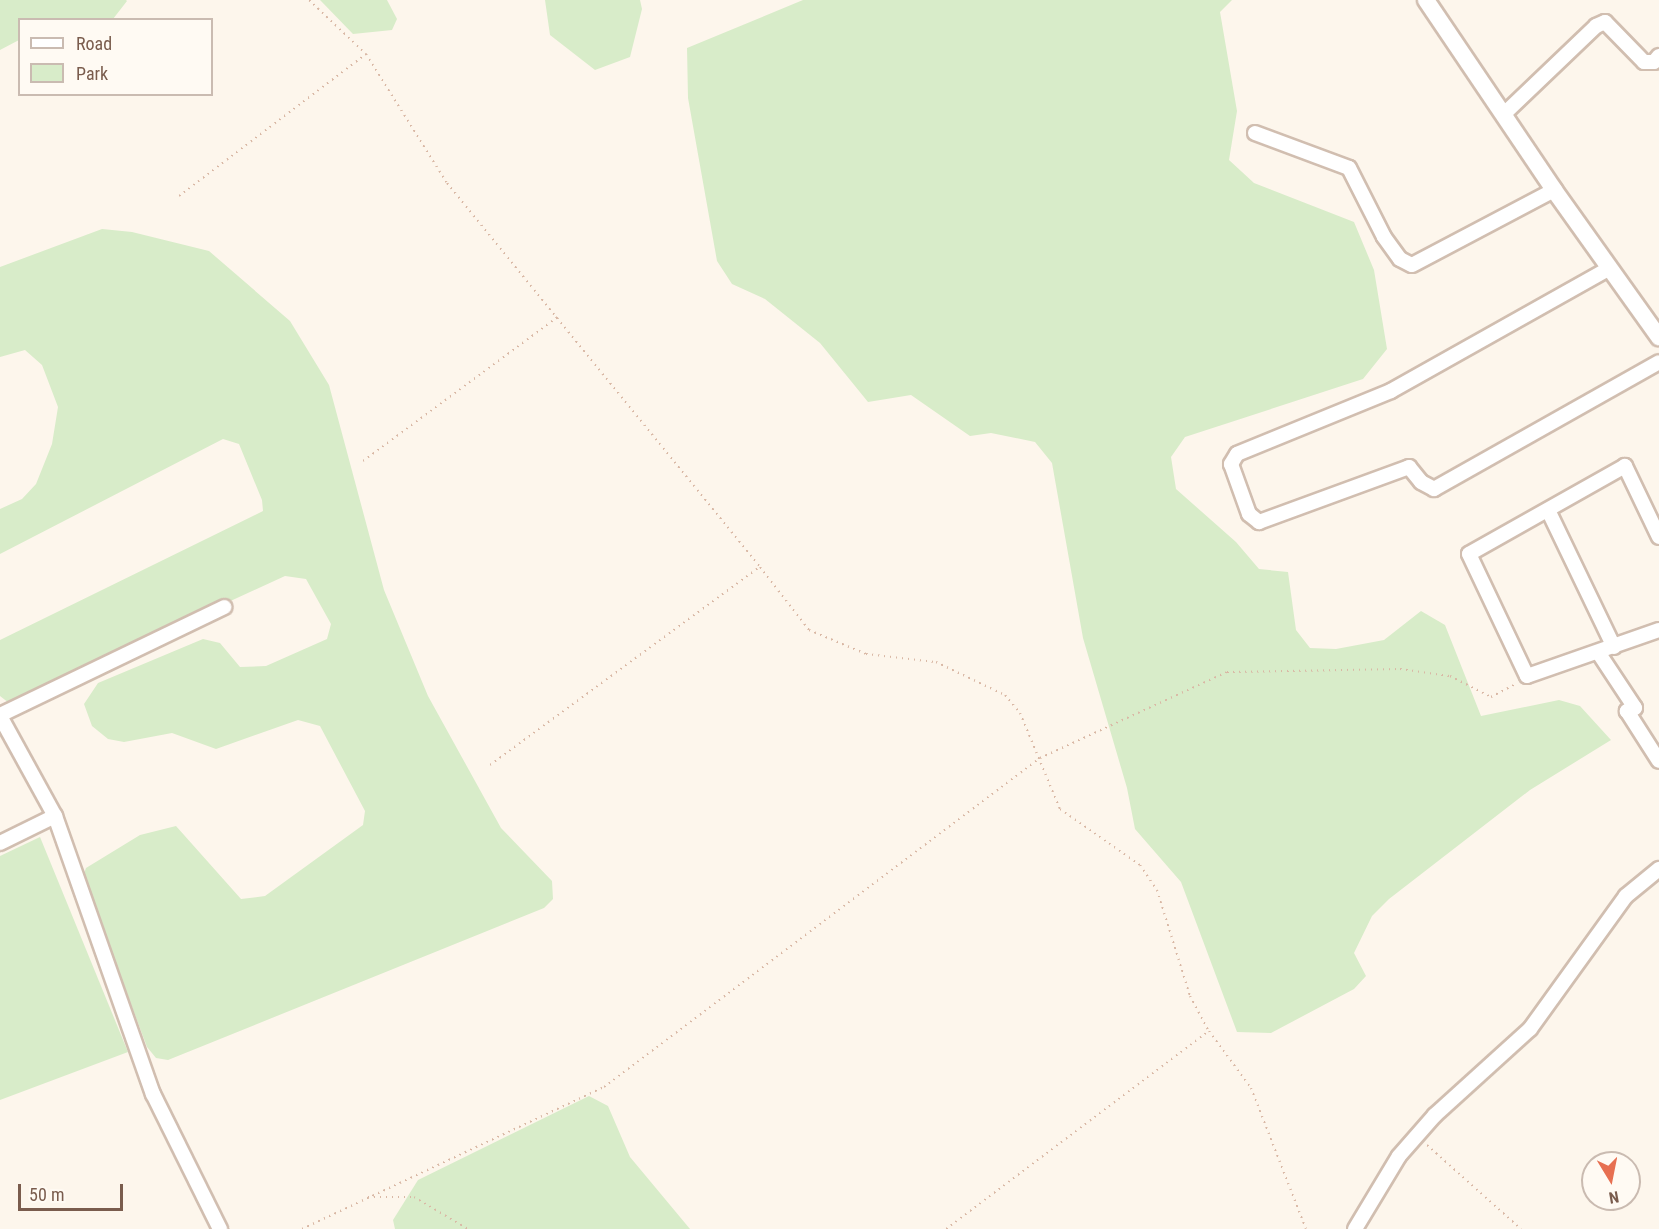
<!DOCTYPE html>
<style>
body{margin:0}
#map{position:relative;width:1659px;height:1229px;overflow:hidden;background:#fdf6ec;font-family:"Roboto Condensed",sans-serif}
div>[style]{position:absolute}
.green>*{inset:0;background:#d8ecc9}
.path>*{height:2px;margin-top:-1px;transform-origin:0;background:repeating-linear-gradient(90deg,#d9b8a5 0 1.5px,transparent 0 6px)}
.roads{filter:drop-shadow(2px 0 #d1beb0) drop-shadow(-2px 0 #d1beb0) drop-shadow(0 2px #d1beb0) drop-shadow(0 -2px #d1beb0)}
.minor>*{height:14px;margin:-7px;padding:0 7px;transform-origin:7px;border-radius:7px;background:#fff}
.tertiary>*{height:16px;margin:-8px;padding:0 8px;transform-origin:8px;border-radius:8px;background:#fff}
span{translate:-50% -50%;white-space:nowrap;text-align:center;line-height:1.15;-webkit-text-stroke:4.5px #fffaf3;paint-order:stroke}
.legend{position:absolute;left:18px;top:18px;width:195px;height:78px;box-sizing:border-box;background:#fffaf3;border:2px solid #cabbb1;margin:0;padding:8px 10px;list-style:none;font-size:18px;color:#7a5c4d}
.legend li{display:flex;align-items:center;gap:12px;height:30px}
.legend b{width:30px;border:2px solid #cabbb1}
.north{position:absolute;left:1581px;top:1151px;width:60px;height:60px;box-sizing:border-box;background:#fffaf3;border:2px solid #cabbb1;border-radius:50%;rotate:170deg;font-size:16px;font-weight:700;line-height:24px;text-align:center;color:#7a5c4d}
.north::after{content:'';display:block;margin:auto;width:21px;height:27px;background:#e76f51;clip-path:polygon(50% 0,100% 100%,50% 72%,0 100%)}
.scale{position:absolute;left:18px;top:1184px;width:105px;height:27px;box-sizing:border-box;border:3px solid #7a5c4d;border-top:0;padding-left:8px;font-size:18px;line-height:21px;white-space:nowrap;color:#7a5c4d;-webkit-text-stroke:4px #fffaf3;paint-order:stroke}
</style>
<div id="map">
<div class="green">
<i style="clip-path:polygon(0 0,126px 0,127px 1px,113px 19px,20px 20px,19px 40px,0 50px)"></i>
<i style="clip-path:polygon(320px 0,387px 0,397px 19px,392px 30px,353px 34px)"></i>
<i style="clip-path:polygon(545px 0,640px 0,642px 9px,630px 57px,595px 70px,550px 35px)"></i>
<i style="clip-path:polygon(803px 0,1232px 0,1220px 12px,1237px 111px,1229px 160px,1254px 183px,1354px 222px,1374px 270px,1387px 349px,1363px 379px,1185px 437px,1171px 457px,1176px 489px,1236px 542px,1259px 569px,1288px 572px,1296px 630px,1310px 648px,1336px 649px,1384px 640px,1421px 611px,1445px 625px,1481px 716px,1559px 700px,1580px 706px,1611px 740px,1530px 790px,1389px 899px,1372px 916px,1354px 953px,1366px 976px,1354px 989px,1271px 1033px,1237px 1032px,1181px 882px,1135px 829px,1127px 788px,1083px 638px,1052px 463px,1035px 442px,991px 433px,970px 436px,911px 395px,868px 402px,820px 343px,765px 299px,732px 284px,717px 261px,688px 98px,687px 48px)"></i>
<i style="clip-path:polygon(102px 229px,132px 232px,209px 251px,290px 321px,329px 385px,384px 590px,428px 696px,501px 828px,552px 881px,553px 899px,544px 908px,168px 1060px,156px 1058px,147px 1047px,83px 876px,86px 868px,140px 835px,176px 826px,241px 899px,265px 896px,363px 825px,365px 811px,320px 726px,298px 720px,216px 749px,172px 733px,124px 742px,108px 739px,92px 726px,84px 704px,98px 683px,203px 639px,220px 643px,240px 667px,266px 666px,327px 639px,331px 624px,306px 579px,285px 576px,9px 703px,0 696px,0 640px,263px 511px,262px 500px,239px 444px,223px 439px,0 554px,0 509px,22px 499px,36px 484px,52px 444px,58px 407px,42px 365px,25px 350px,0 357px,0 267px)"></i>
<i style="clip-path:polygon(40px 837px,128px 1052px,0 1100px,0 856px)"></i>
<i style="clip-path:polygon(589px 1096px,608px 1106px,630px 1157px,690px 1229px,395px 1229px,393px 1220px,418px 1180px)"></i>
</div>
<div class="path">
<i style="left:309px;top:0;width:79px;rotate:43.5deg"></i>
<i style="left:366px;top:54px;width:152px;rotate:57.9deg"></i>
<i style="left:447px;top:183px;width:495px;rotate:50.8deg"></i>
<i style="left:179px;top:196px;width:235px;rotate:-37.2deg"></i>
<i style="left:363px;top:461px;width:244px;rotate:-36.5deg"></i>
<i style="left:490px;top:765px;width:335px;rotate:-36.3deg"></i>
<i style="left:760px;top:567px;width:80px;rotate:52.1deg"></i>
<i style="left:809px;top:630px;width:62px;rotate:22.8deg"></i>
<i style="left:866px;top:654px;width:70px;rotate:6.5deg"></i>
<i style="left:936px;top:662px;width:76px;rotate:25.6deg"></i>
<i style="left:1005px;top:695px;width:23px;rotate:50deg"></i>
<i style="left:1020px;top:713px;width:104px;rotate:67.4deg"></i>
<i style="left:1060px;top:809px;width:98px;rotate:35deg"></i>
<i style="left:1140px;top:865px;width:30px;rotate:56deg"></i>
<i style="left:1157px;top:890px;width:111px;rotate:72.7deg"></i>
<i style="left:1190px;top:996px;width:40px;rotate:62deg"></i>
<i style="left:1209px;top:1031px;width:71px;rotate:53.6deg"></i>
<i style="left:1251px;top:1088px;width:151px;rotate:68.7deg"></i>
<i style="left:1427px;top:1145px;width:126px;rotate:41.8deg"></i>
<i style="left:368px;top:1197px;width:46px"></i>
<i style="left:414px;top:1197px;width:63px;rotate:30.7deg"></i>
<i style="left:302px;top:1229px;width:334px;rotate:-25.2deg"></i>
<i style="left:604px;top:1087px;width:546px;rotate:-37.04deg"></i>
<i style="left:1040px;top:758px;width:206px;rotate:-24.7deg"></i>
<i style="left:1227px;top:672px;width:173px;rotate:-1deg"></i>
<i style="left:1400px;top:669px;width:50px;rotate:8deg"></i>
<i style="left:1450px;top:676px;width:46px;rotate:27.1deg"></i>
<i style="left:1491px;top:697px;width:27px;rotate:-28deg"></i>
<i style="left:946px;top:1229px;width:329px;rotate:-37deg"></i>
</div>
<div class="roads">
<div class="minor">
<i style="left:1504px;top:114px;width:127px;rotate:-43.7deg"></i>
<i style="left:1596px;top:26px;width:10px;rotate:-24deg"></i>
<i style="left:1605px;top:22px;width:56px;rotate:45.7deg"></i>
<i style="left:1644px;top:62px;width:10px"></i>
<i style="left:1654px;top:62px;width:8px;rotate:-50deg"></i>
<i style="left:1255px;top:133px;width:100px;rotate:20.4deg"></i>
<i style="left:1349px;top:168px;width:77px;rotate:63.1deg"></i>
<i style="left:1384px;top:237px;width:27px;rotate:54deg"></i>
<i style="left:1400px;top:259px;width:13px;rotate:27deg"></i>
<i style="left:1412px;top:265px;width:161px;rotate:-27.8deg"></i>
<i style="left:1608px;top:269px;width:249px;rotate:150.7deg"></i>
<i style="left:1391px;top:391px;width:166px;rotate:157.8deg"></i>
<i style="left:1237px;top:454px;width:12px;rotate:121deg"></i>
<i style="left:1231px;top:464px;width:53px;rotate:70.2deg"></i>
<i style="left:1249px;top:514px;width:13px;rotate:39deg"></i>
<i style="left:1259px;top:522px;width:160px;rotate:-20.1deg"></i>
<i style="left:1409px;top:467px;width:19px;rotate:51deg"></i>
<i style="left:1421px;top:482px;width:15px;rotate:28deg"></i>
<i style="left:1434px;top:489px;width:258px;rotate:-29.4deg"></i>
<i style="left:1548px;top:510px;width:152px;rotate:64.3deg"></i>
<i style="left:1659px;top:537px;width:79px;rotate:-115.6deg"></i>
<i style="left:1625px;top:466px;width:179px;rotate:150.6deg"></i>
<i style="left:1469px;top:554px;width:135px;rotate:64.6deg"></i>
<i style="left:1527px;top:676px;width:140px;rotate:-19.2deg"></i>
<i style="left:1598px;top:652px;width:67px;rotate:56.5deg"></i>
<i style="left:1635px;top:708px;width:9px;rotate:159deg"></i>
<i style="left:1627px;top:711px;width:59px;rotate:57.4deg"></i>
<i style="left:0;top:715px;width:249px;rotate:-25.7deg"></i>
<i style="left:0;top:716px;width:114px;rotate:61.2deg"></i>
<i style="left:55px;top:816px;width:295px;rotate:70.6deg"></i>
<i style="left:153px;top:1094px;width:151px;rotate:63.6deg"></i>
<i style="left:0;top:843px;width:61px;rotate:-26.1deg"></i>
<i style="left:1355px;top:1229px;width:85px;rotate:-58.9deg"></i>
<i style="left:1399px;top:1156px;width:55px;rotate:-48.7deg"></i>
<i style="left:1435px;top:1115px;width:128px;rotate:-42.2deg"></i>
<i style="left:1530px;top:1029px;width:164px;rotate:-54.2deg"></i>
<i style="left:1626px;top:896px;width:43px;rotate:-39.3deg"></i>
</div>
<div class="tertiary">
<i style="left:1426px;top:0;width:229px;rotate:56deg"></i>
<i style="left:1554px;top:190px;width:181px;rotate:54.5deg"></i>
</div>
</div>
<ul class="legend">
<li><b style="height:8px;background:#fff"></b>Road</li>
<li><b style="height:16px;background:#d8ecc9"></b>Park</li>
</ul>
<div class="north">N</div>
<div class="scale">50 m</div>
</div>
